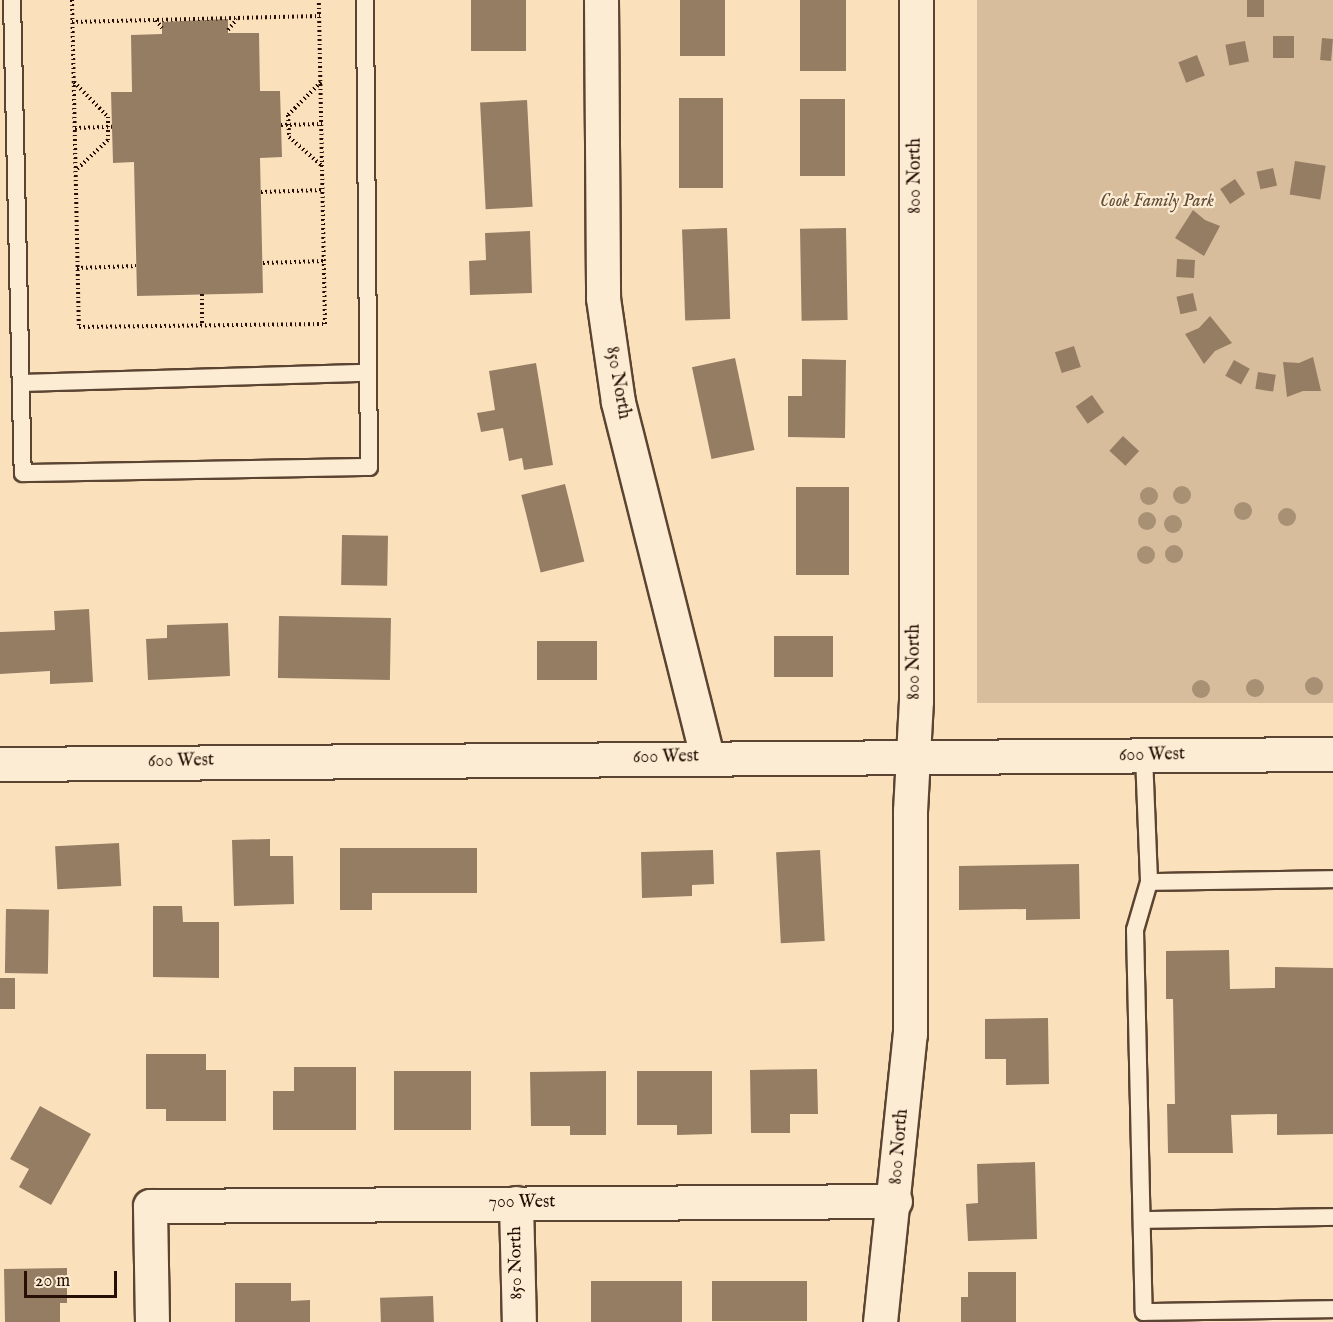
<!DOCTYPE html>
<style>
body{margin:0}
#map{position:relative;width:1333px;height:1322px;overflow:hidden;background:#fbe1bb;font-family:"IM FELL English",serif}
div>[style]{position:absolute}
.green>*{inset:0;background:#d7bd9c;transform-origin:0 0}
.building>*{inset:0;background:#957d64;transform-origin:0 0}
.path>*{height:4px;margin-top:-2px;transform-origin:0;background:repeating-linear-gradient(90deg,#261005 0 1.5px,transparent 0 4.5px)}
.roads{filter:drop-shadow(2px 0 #5b4432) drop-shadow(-2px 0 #5b4432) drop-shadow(0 2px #5b4432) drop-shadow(0 -2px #5b4432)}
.service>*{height:16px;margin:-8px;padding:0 8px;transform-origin:8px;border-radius:8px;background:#fcecd3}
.minor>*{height:33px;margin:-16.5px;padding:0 16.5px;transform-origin:16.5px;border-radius:16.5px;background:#fcecd3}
.tertiary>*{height:33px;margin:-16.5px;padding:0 16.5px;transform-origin:16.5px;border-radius:16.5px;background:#fcecd3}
.trees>*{width:18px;height:18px;margin:-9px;border-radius:50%;background:#a89074}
span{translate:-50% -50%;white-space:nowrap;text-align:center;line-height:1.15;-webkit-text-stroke:4.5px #fcecd3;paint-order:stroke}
.street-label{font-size:18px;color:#261005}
.park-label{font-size:18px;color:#644d3a;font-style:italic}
.scale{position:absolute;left:24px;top:1271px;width:93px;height:27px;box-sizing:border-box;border:3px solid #261005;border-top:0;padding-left:8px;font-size:18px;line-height:21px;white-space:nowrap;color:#261005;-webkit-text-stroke:4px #fcecd3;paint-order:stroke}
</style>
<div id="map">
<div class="green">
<i style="left:977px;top:0;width:356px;height:703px"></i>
</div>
<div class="building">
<i style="left:471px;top:0;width:55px;height:51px"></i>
<i style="left:680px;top:0;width:45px;height:56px"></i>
<i style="left:800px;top:0;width:46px;height:71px"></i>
<i style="left:1247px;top:0;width:17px;height:17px"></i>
<i style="clip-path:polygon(228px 19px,228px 33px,259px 33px,260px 91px,280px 91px,282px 157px,260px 158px,263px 293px,137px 296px,134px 162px,113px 163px,111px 92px,132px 92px,131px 35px,162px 34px,162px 22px)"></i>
<i style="left:1273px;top:36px;width:21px;height:22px"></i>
<i style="left:1322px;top:38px;width:11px;height:22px;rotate:5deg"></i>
<i style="left:1245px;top:41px;width:21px;height:20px;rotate:79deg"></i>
<i style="left:1197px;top:55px;width:22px;height:20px;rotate:69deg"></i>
<i style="left:723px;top:98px;width:90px;height:44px;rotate:90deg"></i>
<i style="left:800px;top:99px;width:45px;height:77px"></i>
<i style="left:527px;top:100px;width:107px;height:47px;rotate:87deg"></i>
<i style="left:1295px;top:161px;width:31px;height:34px;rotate:9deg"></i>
<i style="left:1273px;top:168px;width:18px;height:17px;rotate:77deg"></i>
<i style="left:1235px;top:179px;width:18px;height:18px;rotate:56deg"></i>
<i style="clip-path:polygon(1193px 210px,1205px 220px,1220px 226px,1204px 256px,1175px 238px)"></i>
<i style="left:727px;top:228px;width:91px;height:45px;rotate:88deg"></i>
<i style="left:846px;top:228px;width:92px;height:46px;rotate:89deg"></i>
<i style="clip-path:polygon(530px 231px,532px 293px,470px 295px,469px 261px,486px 260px,485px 233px)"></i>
<i style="left:1177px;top:259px;width:18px;height:18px;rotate:3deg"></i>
<i style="left:1193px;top:293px;width:18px;height:17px;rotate:77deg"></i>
<i style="clip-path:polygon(1210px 316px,1232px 343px,1215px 351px,1204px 364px,1185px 334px,1199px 328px)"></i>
<i style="left:1074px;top:346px;width:22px;height:20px;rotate:72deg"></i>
<i style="clip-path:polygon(1313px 357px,1321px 391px,1303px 391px,1287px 397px,1283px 362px,1299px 363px)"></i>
<i style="left:735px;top:358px;width:94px;height:44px;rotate:78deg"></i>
<i style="clip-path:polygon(802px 359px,846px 360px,845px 438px,788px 437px,788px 396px,802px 396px)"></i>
<i style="left:1234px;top:360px;width:18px;height:18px;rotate:29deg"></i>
<i style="clip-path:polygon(536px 363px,553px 465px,524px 470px,522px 458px,509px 461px,503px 428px,481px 432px,477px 413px,495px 410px,489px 371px)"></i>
<i style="left:1258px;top:372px;width:18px;height:17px;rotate:9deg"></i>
<i style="left:1092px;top:395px;width:21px;height:20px;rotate:55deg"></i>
<i style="left:1123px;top:436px;width:22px;height:20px;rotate:43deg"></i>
<i style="left:565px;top:484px;width:80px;height:45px;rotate:76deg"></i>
<i style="left:796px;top:487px;width:53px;height:88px"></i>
<i style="left:342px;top:535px;width:46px;height:50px;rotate:1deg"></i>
<i style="clip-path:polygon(89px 609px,93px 682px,50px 684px,50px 671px,0 674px,0 632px,55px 630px,54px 611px)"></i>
<i style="left:279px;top:616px;width:112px;height:62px;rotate:1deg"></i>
<i style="clip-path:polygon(228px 623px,230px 676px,148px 680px,146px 639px,167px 638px,167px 625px)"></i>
<i style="left:774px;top:636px;width:59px;height:41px"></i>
<i style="left:537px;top:641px;width:60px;height:39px"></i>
<i style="clip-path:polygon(270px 839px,270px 856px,293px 856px,294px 904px,234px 906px,232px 840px)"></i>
<i style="left:119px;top:843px;width:43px;height:64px;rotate:87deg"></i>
<i style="clip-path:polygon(340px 848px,477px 848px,477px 893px,372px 893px,372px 910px,340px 910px)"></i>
<i style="clip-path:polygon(713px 850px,714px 884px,692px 885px,692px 896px,642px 898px,641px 852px)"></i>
<i style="left:820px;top:850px;width:91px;height:44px;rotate:87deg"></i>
<i style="clip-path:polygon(1079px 864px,1080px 919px,1026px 920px,1026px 909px,959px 910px,959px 866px)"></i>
<i style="clip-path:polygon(153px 906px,182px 906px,183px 922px,219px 922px,219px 978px,153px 977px)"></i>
<i style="left:6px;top:909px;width:43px;height:64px;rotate:1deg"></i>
<i style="clip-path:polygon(1229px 950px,1230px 989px,1275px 988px,1275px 967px,1333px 968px,1333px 1134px,1277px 1135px,1277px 1114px,1231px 1115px,1233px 1153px,1168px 1153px,1167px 1104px,1175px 1104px,1173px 999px,1166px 999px,1166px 951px)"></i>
<i style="left:0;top:978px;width:15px;height:31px"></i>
<i style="clip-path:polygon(1048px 1018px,1049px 1084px,1006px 1085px,1006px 1059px,985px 1059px,985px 1019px)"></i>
<i style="clip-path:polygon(146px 1054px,206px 1054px,206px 1070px,226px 1070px,226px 1121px,166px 1121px,166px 1109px,146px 1109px)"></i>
<i style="clip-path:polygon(294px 1067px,356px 1067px,356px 1130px,273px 1130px,273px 1091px,294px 1091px)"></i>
<i style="clip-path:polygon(817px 1069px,818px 1114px,790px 1114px,790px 1133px,751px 1133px,750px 1070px)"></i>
<i style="left:471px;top:1071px;width:59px;height:77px;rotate:90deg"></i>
<i style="clip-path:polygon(606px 1071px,606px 1135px,570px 1135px,570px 1126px,531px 1126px,530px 1072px)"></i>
<i style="clip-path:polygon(637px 1071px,712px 1071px,712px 1134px,677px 1135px,677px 1125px,637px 1125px)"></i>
<i style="clip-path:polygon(40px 1106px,91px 1134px,51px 1205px,19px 1187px,29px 1169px,10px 1159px)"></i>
<i style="clip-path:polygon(1035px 1162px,1037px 1239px,968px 1241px,966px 1204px,978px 1203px,977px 1164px)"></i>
<i style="clip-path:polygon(67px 1268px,67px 1303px,60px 1303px,60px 1322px,5px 1322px,4px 1269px)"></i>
<i style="clip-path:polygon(968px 1272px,1016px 1272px,1016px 1322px,961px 1322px,961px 1297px,968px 1297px)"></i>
<i style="left:591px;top:1281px;width:91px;height:41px"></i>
<i style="left:712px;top:1281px;width:95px;height:40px"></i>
<i style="clip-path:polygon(235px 1283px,291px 1283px,291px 1301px,310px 1300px,310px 1322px,235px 1322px)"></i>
<i style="left:433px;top:1296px;width:26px;height:53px;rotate:88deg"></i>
</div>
<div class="path">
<i style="left:72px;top:0;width:327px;rotate:88.8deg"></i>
<i style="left:79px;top:327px;width:246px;rotate:-0.7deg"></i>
<i style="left:325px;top:324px;width:324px;rotate:-91.1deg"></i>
<i style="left:156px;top:20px;width:10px;rotate:53deg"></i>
<i style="left:72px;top:22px;width:248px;rotate:-1.4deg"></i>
<i style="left:228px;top:30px;width:14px;rotate:-51deg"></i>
<i style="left:74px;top:82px;width:49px;rotate:45.8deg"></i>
<i style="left:108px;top:117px;width:23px;rotate:90deg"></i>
<i style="left:108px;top:140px;width:44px;rotate:136.8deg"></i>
<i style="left:321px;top:82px;width:47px;rotate:135deg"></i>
<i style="left:288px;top:115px;width:22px;rotate:87deg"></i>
<i style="left:289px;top:137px;width:44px;rotate:41.3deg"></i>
<i style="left:281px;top:125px;width:41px;rotate:-1.4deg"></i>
<i style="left:75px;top:128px;width:37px;rotate:-2deg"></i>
<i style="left:261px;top:192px;width:62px;rotate:-1.8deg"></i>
<i style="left:263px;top:263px;width:61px;rotate:-1.9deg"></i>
<i style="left:77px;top:268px;width:59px;rotate:-1.9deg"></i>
<i style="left:202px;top:294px;width:31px;rotate:90deg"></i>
</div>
<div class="roads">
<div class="service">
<i style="left:12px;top:0;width:473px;rotate:88.7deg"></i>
<i style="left:23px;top:473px;width:346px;rotate:-1deg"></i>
<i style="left:369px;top:467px;width:467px;rotate:-90.5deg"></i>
<i style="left:21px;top:383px;width:346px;rotate:-1.7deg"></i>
<i style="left:1144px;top:756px;width:126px;rotate:87.7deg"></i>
<i style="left:1149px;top:882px;width:50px;rotate:106.3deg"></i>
<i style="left:1135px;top:930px;width:382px;rotate:88.7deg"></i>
<i style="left:1144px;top:1312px;width:189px;rotate:-0.9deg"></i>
<i style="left:1149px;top:882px;width:184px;rotate:-0.9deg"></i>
<i style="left:1142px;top:1220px;width:191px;rotate:-0.9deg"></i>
</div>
<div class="minor">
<i style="left:601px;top:0;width:298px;rotate:89.6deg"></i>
<i style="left:603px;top:298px;width:105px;rotate:81.8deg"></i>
<i style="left:618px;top:402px;width:366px;rotate:75.9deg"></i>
<i style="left:516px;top:1203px;width:119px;rotate:88.6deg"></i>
<i style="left:152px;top:1322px;width:116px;rotate:-91deg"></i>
<i style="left:150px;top:1206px;width:745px;rotate:-0.38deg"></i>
<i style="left:880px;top:1322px;width:290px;rotate:-84.1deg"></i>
<i style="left:910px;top:1034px;width:223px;rotate:-90deg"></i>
<i style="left:910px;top:811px;width:110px;rotate:-86.9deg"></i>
<i style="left:916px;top:701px;width:701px;rotate:-90deg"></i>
</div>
<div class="tertiary">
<i style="left:0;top:764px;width:1333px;rotate:-0.43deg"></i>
</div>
</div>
<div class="trees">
<i style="left:1182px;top:495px"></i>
<i style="left:1149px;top:496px"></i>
<i style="left:1243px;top:511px"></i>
<i style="left:1287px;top:517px"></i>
<i style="left:1147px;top:521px"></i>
<i style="left:1173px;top:524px"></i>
<i style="left:1174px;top:554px"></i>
<i style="left:1146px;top:555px"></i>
<i style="left:1314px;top:686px"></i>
<i style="left:1255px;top:688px"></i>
<i style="left:1201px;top:689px"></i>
</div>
<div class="street-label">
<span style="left:916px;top:176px;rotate:-90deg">800 North</span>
<span style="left:617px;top:383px;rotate:80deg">850 North</span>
<span style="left:915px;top:662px;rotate:-90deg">800 North</span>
<span style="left:1152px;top:756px;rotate:-1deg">600 West</span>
<span style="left:666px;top:758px;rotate:-1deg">600 West</span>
<span style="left:181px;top:762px;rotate:-1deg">600 West</span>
<span style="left:900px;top:1147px;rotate:-85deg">800 North</span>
<span style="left:522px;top:1203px">700 West</span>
<span style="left:517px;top:1263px;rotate:-91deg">850 North</span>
</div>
<div class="park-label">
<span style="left:1157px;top:202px">Cook Family Park</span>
</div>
<div class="scale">20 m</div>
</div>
